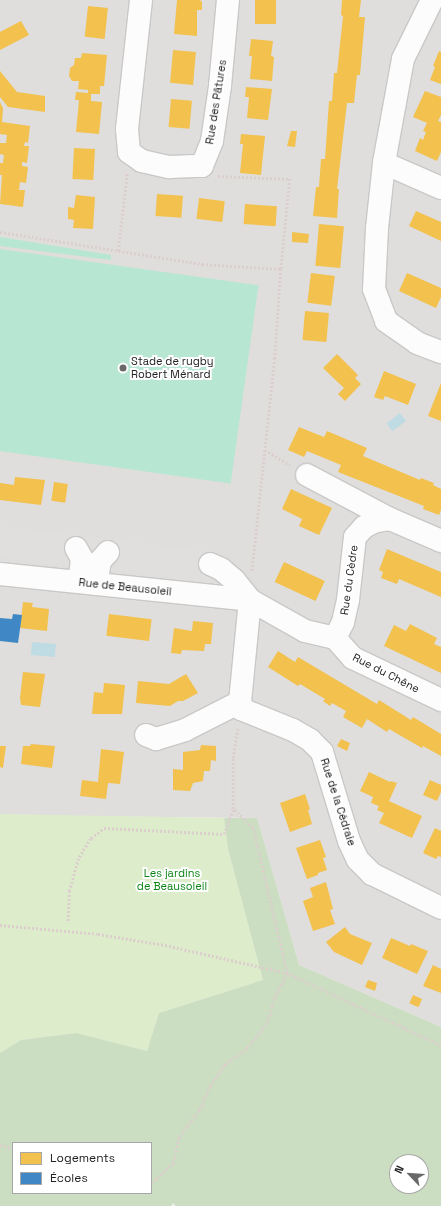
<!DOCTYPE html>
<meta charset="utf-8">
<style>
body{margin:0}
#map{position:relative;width:441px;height:1206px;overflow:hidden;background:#f0eeeb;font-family:"Space Grotesk",sans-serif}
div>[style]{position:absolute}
.residential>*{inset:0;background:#dfdedc}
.grass>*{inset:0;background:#ddeccb}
.forest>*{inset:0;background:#cbdec1}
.pitch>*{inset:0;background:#b7e6d2;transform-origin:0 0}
.parking>*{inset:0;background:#e0dfde;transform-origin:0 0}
.water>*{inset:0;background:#bfdbe3;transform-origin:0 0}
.homes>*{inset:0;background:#f2c14e;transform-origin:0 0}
.schools>*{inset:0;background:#3f88c5}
.path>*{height:2.5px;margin-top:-1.25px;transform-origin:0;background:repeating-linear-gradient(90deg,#dccecd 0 2px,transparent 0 4px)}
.roads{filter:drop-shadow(1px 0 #c9c8c7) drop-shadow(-1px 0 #c9c8c7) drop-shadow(0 1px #c9c8c7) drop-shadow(0 -1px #c9c8c7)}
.minor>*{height:22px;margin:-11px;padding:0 11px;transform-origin:11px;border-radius:11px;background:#fdfcfc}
.dots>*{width:11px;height:11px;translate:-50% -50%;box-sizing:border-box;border:2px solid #fff;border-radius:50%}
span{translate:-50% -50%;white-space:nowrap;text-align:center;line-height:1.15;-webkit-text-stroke:4px #fff;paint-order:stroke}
.street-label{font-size:11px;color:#222}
.poi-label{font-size:11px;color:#222}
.left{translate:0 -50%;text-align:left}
.park-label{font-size:11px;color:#0c8416}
.legend{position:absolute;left:12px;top:1142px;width:140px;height:52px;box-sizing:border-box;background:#fff;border:1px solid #a7a7a7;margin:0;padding:5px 7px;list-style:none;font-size:12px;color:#222}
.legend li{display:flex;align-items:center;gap:8px;height:20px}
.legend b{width:20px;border:1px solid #a7a7a7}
.north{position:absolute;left:389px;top:1154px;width:40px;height:40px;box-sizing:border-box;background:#fff;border:1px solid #a7a7a7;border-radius:50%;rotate:295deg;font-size:11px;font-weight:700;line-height:16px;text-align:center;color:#222}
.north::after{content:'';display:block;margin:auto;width:14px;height:18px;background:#6a6968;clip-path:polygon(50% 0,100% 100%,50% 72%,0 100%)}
</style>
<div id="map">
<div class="residential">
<i style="clip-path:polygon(0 0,441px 0,441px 1027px,299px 965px,257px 818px,71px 816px,0 814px)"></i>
</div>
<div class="grass">
<i style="clip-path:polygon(0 814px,224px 818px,228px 849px,263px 980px,159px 1013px,147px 1051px,75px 1033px,21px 1040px,0 1053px)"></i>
</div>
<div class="forest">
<i style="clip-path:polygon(evenodd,224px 818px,257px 818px,299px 965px,441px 1027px,441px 1206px,176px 1206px,173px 1203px,171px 1206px,0 1206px,0 1053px,21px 1040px,76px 1033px,147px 1051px,159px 1013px,263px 980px,228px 849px,224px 818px,13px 1143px,151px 1143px,151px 1193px,13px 1193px,13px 1143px,224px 818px,397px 1162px,421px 1162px,421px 1186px,397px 1186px,397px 1162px)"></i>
</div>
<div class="pitch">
<i style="clip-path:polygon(0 237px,111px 255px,111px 260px,0 246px)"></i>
<i style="left:0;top:249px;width:261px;height:200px;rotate:8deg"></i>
</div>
<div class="parking">
<i style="left:0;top:526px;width:215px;height:31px;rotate:7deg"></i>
</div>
<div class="water">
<i style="left:400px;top:413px;width:10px;height:17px;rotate:53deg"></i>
<i style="left:32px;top:642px;width:24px;height:13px;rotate:5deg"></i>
</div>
<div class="homes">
<i style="clip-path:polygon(177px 0,200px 0,202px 2px,202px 10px,197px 10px,197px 36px,174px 34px)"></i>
<i style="left:255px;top:0;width:21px;height:24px"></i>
<i style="clip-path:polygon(342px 0,361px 0,359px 17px,365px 17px,360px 75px,357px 75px,354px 103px,347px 103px,337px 189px,339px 189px,337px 218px,313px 216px,316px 187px,319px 187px,321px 159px,325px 159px,329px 101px,332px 101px,334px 73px,337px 73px,343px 16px,341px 15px)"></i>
<i style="left:88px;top:6px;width:20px;height:31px;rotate:6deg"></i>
<i style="clip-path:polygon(21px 21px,29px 35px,0 50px,0 32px)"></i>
<i style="clip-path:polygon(251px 39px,273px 41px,271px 56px,274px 57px,272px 81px,250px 79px,252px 56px,249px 56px)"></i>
<i style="left:173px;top:50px;width:23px;height:33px;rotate:5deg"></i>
<i style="clip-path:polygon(439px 51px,441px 52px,441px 84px,430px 80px,435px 67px,433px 66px)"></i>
<i style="clip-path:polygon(82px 53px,107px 55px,104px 86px,100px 86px,100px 94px,91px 94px,91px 101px,102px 102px,99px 134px,76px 132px,79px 100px,75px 100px,76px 92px,88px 93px,88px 90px,78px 89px,79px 81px,72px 81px,69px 76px,70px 68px,74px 65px,75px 58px,81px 58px)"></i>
<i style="clip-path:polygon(0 71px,17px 92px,45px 96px,45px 112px,8px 107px,0 97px)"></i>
<i style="clip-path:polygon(246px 87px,272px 89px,268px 120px,247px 118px,249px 97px,245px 97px)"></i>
<i style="clip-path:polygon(425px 91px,441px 97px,441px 115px,438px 121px,441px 122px,441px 152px,437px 161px,415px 151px,420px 138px,423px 140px,426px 132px,423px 131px,427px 123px,413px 117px)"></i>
<i style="left:171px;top:99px;width:21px;height:28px;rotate:5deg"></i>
<i style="clip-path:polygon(0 102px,3px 108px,2px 122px,30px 126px,28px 143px,25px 142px,24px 146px,29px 146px,27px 163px,22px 162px,22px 166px,28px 167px,26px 183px,20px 182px,19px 190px,25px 190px,23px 207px,0 204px,2px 175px,0 175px,0 163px,3px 163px,4px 155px,0 154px,0 143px,6px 143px,7px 135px,0 134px)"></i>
<i style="clip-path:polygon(291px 131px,297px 131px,295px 147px,287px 146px)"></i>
<i style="clip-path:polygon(241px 134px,265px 136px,261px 175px,240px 173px,243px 144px,240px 144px)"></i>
<i style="left:74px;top:148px;width:21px;height:31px;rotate:3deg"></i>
<i style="left:157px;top:194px;width:26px;height:22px;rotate:4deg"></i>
<i style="clip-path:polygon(76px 195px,95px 197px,93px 229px,73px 228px,74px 220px,68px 219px,68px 207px,74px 208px)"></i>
<i style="left:199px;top:198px;width:26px;height:21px;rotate:7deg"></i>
<i style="left:245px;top:204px;width:32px;height:20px;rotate:4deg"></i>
<i style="clip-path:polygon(416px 211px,441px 222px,441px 241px,409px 226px)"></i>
<i style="left:319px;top:224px;width:25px;height:42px;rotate:5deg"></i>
<i style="clip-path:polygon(292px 232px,309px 234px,308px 243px,292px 242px)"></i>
<i style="left:311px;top:273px;width:24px;height:30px;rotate:7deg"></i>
<i style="clip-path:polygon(407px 273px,441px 288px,441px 297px,436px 308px,399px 291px)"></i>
<i style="left:305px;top:311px;width:24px;height:29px;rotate:5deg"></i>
<i style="clip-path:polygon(337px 354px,358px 375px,355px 378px,361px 384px,345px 401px,338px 394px,344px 388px,323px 368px)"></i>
<i style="clip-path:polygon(384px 371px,416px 384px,408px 405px,385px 396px,383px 400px,374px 397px)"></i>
<i style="clip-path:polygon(441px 383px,441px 421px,428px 416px)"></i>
<i style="clip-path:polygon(299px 427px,324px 437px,327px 431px,367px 448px,363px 456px,420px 480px,421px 478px,434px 483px,433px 485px,441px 489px,441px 510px,439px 515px,423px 509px,424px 506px,338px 472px,341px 465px,307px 451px,304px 457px,288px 450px)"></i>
<i style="clip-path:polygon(15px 477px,45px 480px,41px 505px,0 500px,0 483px,14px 485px)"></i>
<i style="left:54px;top:482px;width:14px;height:19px;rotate:8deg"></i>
<i style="clip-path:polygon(291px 489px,332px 508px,319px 535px,299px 526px,302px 519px,282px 509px)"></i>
<i style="clip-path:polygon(387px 549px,441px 572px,441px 597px,399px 579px,397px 584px,381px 578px,383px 572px,379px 570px)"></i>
<i style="left:284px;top:562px;width:45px;height:22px;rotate:25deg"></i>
<i style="clip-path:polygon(23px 602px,33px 603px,32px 607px,49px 609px,47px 631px,20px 628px)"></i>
<i style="left:109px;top:614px;width:43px;height:22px;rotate:7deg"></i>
<i style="clip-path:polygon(193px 621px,213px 623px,211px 644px,205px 644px,204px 651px,182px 650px,181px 654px,171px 653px,174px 628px,192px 631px)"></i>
<i style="clip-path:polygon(410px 624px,437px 638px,434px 644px,441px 647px,441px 673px,384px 646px,394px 625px,406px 631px)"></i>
<i style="clip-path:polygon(278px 651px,295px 662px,298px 657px,377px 704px,379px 700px,411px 720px,413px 717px,441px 734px,441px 756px,423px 746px,422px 748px,389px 729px,387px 732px,367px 719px,362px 728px,343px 717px,346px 711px,332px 703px,330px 706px,323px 701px,325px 699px,300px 684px,298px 686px,268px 667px)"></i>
<i style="clip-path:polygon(23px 672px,45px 674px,40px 707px,21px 705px,20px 698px)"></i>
<i style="clip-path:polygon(186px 674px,198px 693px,183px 701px,178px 701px,170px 706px,136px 703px,138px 681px,169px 684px)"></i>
<i style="clip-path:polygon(104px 683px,125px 685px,122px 714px,92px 714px,94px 692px,103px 693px)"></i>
<i style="clip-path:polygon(341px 739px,350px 743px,347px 751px,337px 746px)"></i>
<i style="clip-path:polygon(31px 744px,55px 746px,52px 768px,21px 764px,23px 746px,30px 746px)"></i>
<i style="clip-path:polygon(201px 745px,216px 746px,216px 761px,211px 760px,210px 771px,204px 771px,203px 781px,193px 783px,190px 791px,173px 790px,173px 769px,183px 770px,183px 752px,200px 750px)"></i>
<i style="clip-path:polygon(0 746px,6px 746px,3px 768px,0 767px)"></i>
<i style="clip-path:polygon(101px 749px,124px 752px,120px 784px,108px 783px,106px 799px,80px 796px,82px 780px,98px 782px)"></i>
<i style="clip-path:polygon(369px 772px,390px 782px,391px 781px,397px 783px,389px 801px,422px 816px,412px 838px,379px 823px,384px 813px,377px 810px,379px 806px,371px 803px,373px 797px,360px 791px)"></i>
<i style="clip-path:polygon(430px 780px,441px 785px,441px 792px,437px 801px,423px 795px)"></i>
<i style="clip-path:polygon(305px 794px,310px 809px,308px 810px,312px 824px,290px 832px,280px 803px)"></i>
<i style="clip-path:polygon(435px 828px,441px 831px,441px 857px,438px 856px,436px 859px,423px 853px)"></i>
<i style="clip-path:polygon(320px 840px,326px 857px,323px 858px,327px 870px,318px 873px,318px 875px,307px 879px,296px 848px)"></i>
<i style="clip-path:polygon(326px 882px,333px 909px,330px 910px,335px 924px,313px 931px,303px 901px,313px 897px,310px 888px)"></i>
<i style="clip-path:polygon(345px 927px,350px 934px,372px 943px,362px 965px,334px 952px,326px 942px)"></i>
<i style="clip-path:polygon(391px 938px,410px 946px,411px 944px,428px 951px,417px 974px,382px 958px)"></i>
<i style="clip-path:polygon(433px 965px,441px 969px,441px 993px,423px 986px)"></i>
<i style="clip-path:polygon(368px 980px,377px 983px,375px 991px,365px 987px)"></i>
<i style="left:413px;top:995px;width:10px;height:9px;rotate:24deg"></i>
</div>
<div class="schools">
<i style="clip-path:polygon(13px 614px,22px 615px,18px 643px,0 641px,0 618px,12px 619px)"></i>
</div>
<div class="path">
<i style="left:218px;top:176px;width:72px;rotate:2.4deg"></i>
<i style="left:290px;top:179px;width:90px;rotate:95.7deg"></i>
<i style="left:281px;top:269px;width:89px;rotate:93.9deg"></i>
<i style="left:275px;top:358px;width:215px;rotate:96.1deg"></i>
<i style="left:0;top:232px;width:205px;rotate:9deg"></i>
<i style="left:202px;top:264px;width:79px;rotate:3.6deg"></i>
<i style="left:118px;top:251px;width:78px;rotate:-83.3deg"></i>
<i style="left:265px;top:450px;width:29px;rotate:31deg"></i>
<i style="left:68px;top:921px;width:30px;rotate:-88deg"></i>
<i style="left:69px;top:891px;width:35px;rotate:-74deg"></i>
<i style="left:79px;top:857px;width:22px;rotate:-58deg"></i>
<i style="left:91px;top:838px;width:16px;rotate:-38deg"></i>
<i style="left:104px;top:828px;width:120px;rotate:2.9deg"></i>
<i style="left:224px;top:834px;width:27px;rotate:-70deg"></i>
<i style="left:0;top:925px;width:98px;rotate:5.2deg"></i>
<i style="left:98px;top:934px;width:68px;rotate:9.3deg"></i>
<i style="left:165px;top:945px;width:125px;rotate:12.9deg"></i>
<i style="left:287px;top:973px;width:170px;rotate:25.1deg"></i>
<i style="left:0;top:1145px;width:13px;rotate:13deg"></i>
<i style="left:151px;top:1183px;width:30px;rotate:-42deg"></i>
<i style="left:173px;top:1163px;width:27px;rotate:-77deg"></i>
<i style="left:179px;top:1137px;width:35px;rotate:-53deg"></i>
<i style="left:200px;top:1109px;width:25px;rotate:-67deg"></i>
<i style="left:210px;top:1086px;width:25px;rotate:-56deg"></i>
<i style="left:224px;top:1065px;width:29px;rotate:-36deg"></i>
<i style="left:247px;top:1048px;width:32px;rotate:-51deg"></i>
<i style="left:267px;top:1023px;width:28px;rotate:-73deg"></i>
<i style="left:275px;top:996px;width:26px;rotate:-62deg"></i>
<i style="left:287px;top:973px;width:149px;rotate:-103.2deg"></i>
<i style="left:253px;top:828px;width:28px;rotate:-136deg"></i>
<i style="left:233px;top:809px;width:51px;rotate:-90deg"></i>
<i style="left:233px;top:758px;width:31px;rotate:-81deg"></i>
</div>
<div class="roads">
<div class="minor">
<i style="left:141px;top:0;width:130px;rotate:96.2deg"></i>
<i style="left:127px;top:129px;width:23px;rotate:85deg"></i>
<i style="left:129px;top:152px;width:16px;rotate:35deg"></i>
<i style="left:142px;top:161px;width:28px;rotate:13deg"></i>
<i style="left:169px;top:167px;width:33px;rotate:-2deg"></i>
<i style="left:202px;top:166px;width:27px;rotate:-68deg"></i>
<i style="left:212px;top:141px;width:56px;rotate:-81.7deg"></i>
<i style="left:220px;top:86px;width:86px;rotate:-84.7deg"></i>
<i style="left:432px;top:0;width:66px;rotate:116.2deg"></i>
<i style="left:403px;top:59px;width:106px;rotate:100.4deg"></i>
<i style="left:384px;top:163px;width:65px;rotate:96.1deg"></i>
<i style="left:377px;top:228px;width:61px;rotate:92.8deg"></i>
<i style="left:374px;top:289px;width:34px;rotate:69deg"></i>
<i style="left:386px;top:321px;width:38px;rotate:35deg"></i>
<i style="left:417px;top:343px;width:26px;rotate:21deg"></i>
<i style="left:384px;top:163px;width:62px;rotate:23.7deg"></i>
<i style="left:307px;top:475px;width:94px;rotate:27.9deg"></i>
<i style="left:76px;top:548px;width:13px;rotate:61deg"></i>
<i style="left:82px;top:559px;width:23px;rotate:97deg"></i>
<i style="left:210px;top:564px;width:12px;rotate:24deg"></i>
<i style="left:221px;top:569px;width:17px;rotate:40deg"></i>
<i style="left:234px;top:580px;width:26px;rotate:51deg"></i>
<i style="left:0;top:574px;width:251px;rotate:5.9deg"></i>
<i style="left:250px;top:600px;width:63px;rotate:29.4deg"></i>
<i style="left:305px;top:631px;width:31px;rotate:13deg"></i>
<i style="left:335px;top:638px;width:27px;rotate:48deg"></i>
<i style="left:353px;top:658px;width:98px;rotate:25.5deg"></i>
<i style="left:96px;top:584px;width:23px;rotate:-80deg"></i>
<i style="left:100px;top:561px;width:12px;rotate:-48deg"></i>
<i style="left:250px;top:600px;width:102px;rotate:95.6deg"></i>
<i style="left:240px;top:702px;width:7px;rotate:82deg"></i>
<i style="left:241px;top:709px;width:56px;rotate:22deg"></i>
<i style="left:293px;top:730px;width:20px;rotate:30deg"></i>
<i style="left:310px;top:740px;width:17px;rotate:45deg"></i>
<i style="left:322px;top:752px;width:93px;rotate:73.1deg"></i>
<i style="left:349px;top:841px;width:21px;rotate:65deg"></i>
<i style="left:358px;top:860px;width:20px;rotate:45deg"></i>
<i style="left:372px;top:874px;width:77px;rotate:26.2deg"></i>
<i style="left:335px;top:638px;width:18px;rotate:-63deg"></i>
<i style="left:343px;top:622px;width:23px;rotate:-77deg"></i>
<i style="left:348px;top:600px;width:63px;rotate:-83.7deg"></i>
<i style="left:355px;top:537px;width:13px;rotate:-48deg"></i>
<i style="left:364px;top:527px;width:13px;rotate:-27deg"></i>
<i style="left:376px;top:521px;width:14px;rotate:-8deg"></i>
<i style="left:390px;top:519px;width:56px;rotate:23.3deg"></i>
<i style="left:146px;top:735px;width:11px;rotate:22deg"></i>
<i style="left:156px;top:739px;width:30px;rotate:-17deg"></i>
<i style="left:185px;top:730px;width:62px;rotate:-27deg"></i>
</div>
</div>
<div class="dots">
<i style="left:123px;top:368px;background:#6a6968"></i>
</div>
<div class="street-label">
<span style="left:216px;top:102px;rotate:-81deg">Rue des Pâtures</span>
<span style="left:349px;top:580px;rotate:-82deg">Rue du Cèdre</span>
<span style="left:125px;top:587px;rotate:6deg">Rue de Beausoleil</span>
<span style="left:386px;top:673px;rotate:27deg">Rue du Chêne</span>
<span style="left:338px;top:802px;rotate:72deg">Rue de la Cédraie</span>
</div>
<div class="poi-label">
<span class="left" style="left:131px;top:368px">Stade de rugby<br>Robert Ménard</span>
</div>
<div class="park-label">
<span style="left:172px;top:880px">Les jardins<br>de Beausoleil</span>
</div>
<ul class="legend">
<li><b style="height:11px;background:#f2c14e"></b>Logements</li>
<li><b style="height:11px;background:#3f88c5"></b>Écoles</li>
</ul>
<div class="north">N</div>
</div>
